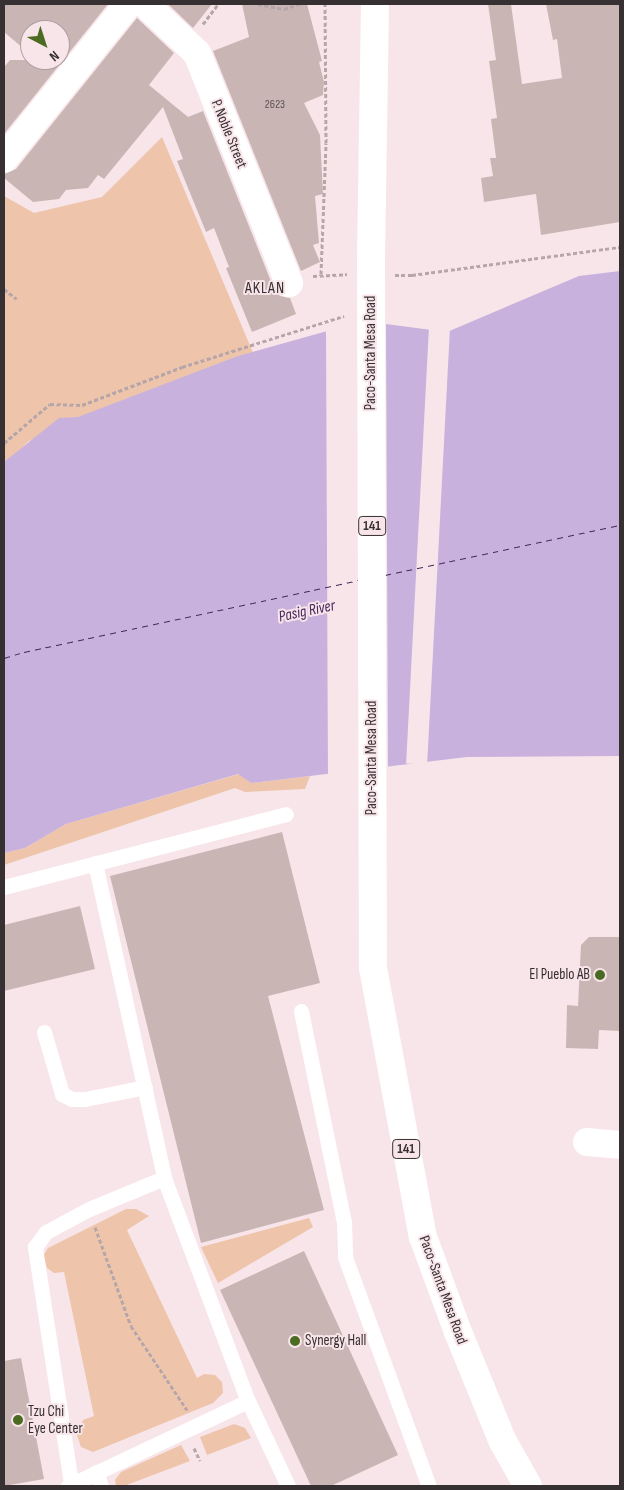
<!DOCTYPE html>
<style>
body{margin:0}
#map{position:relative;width:624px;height:1490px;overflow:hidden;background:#f8e5ea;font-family:"Sofia Sans Condensed",sans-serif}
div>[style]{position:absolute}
.green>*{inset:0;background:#eec4ab}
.water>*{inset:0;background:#c8b2dd}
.pier>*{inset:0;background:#f8e5ea;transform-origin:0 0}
.ferry>*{height:1px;margin-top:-0.5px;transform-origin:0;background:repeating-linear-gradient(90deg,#44265c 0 6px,transparent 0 11px)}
.building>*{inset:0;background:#c9b6b4}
.path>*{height:3px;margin-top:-1.5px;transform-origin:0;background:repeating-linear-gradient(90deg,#b5a6aa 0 4px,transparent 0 6.5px)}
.service>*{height:15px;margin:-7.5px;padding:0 7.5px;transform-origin:7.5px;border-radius:7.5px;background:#fff}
.minor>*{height:28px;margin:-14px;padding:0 14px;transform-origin:14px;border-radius:14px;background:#fff}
.primary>*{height:28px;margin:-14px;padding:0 14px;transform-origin:14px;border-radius:14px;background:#fff}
.dots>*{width:14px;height:14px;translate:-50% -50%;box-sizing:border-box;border:2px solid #f8e5ea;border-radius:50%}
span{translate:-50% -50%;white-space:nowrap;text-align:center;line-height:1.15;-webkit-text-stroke:4px #f8e5ea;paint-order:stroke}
.number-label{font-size:12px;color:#5c5252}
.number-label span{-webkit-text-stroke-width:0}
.shield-label span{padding:1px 4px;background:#f8e5ea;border:1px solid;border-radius:4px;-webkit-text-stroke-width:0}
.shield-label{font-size:14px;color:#373032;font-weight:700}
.street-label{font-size:15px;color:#373032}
.poi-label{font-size:15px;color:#373032}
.right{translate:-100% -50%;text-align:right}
.left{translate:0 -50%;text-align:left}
.neighbourhood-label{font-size:16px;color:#373032;letter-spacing:1px}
.water-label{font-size:16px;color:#44265c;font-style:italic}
.frame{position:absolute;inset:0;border:5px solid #373032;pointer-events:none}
.north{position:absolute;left:20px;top:20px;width:50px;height:50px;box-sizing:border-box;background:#f8e5ea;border:1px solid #ab9da0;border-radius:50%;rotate:140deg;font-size:14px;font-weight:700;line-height:20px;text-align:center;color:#373032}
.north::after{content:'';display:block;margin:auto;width:18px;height:22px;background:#4a6b21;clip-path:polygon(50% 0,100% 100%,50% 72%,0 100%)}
</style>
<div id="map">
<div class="green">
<i style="clip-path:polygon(162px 137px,254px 355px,29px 441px,10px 459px,4px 461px,4px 196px,34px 213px,102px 197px)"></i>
<i style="clip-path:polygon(239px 774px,251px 783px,310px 776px,305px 789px,245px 792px,235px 788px,4px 865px,4px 853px,25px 848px,66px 824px)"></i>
<i style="clip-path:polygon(126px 1209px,136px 1209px,149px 1216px,127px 1230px,197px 1378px,204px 1374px,215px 1375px,222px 1382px,223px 1393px,213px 1403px,93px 1452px,81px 1447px,77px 1435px,83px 1420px,94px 1416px,64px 1272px,54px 1273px,47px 1268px,43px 1256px,48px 1248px)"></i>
<i style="clip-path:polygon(309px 1218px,313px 1227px,218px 1283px,201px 1247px)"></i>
<i style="clip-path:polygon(234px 1424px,245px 1428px,251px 1438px,207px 1455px,200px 1437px)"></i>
<i style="clip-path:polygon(181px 1445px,190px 1461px,124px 1486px,116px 1486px,115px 1480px,121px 1472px)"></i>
</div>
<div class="water">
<i style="clip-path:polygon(620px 271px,620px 756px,467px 757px,251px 783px,238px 774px,66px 824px,25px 848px,4px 853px,4px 462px,59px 418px,78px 417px,238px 356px,363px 321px,447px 332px,579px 276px)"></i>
</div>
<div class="pier">
<i style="clip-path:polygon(363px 319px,386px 322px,388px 770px,328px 777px,326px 329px)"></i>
<i style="left:429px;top:327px;width:21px;height:437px;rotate:3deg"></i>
</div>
<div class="ferry">
<i style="left:385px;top:575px;width:240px;rotate:-12deg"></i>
<i style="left:4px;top:658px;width:21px;rotate:-17deg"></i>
<i style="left:24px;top:652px;width:343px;rotate:-12.1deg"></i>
</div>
<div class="building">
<i style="clip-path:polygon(4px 4px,108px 4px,4px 134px,4px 67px,10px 60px,60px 60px,60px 30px,30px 30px,30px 54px,4px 32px)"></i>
<i style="clip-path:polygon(168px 4px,212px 4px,193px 28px)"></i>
<i style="clip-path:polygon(242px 4px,307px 4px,322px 61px,319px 62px,324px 82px,323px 95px,304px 103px,320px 135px,323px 194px,315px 196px,319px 243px,313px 245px,320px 262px,301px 271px,213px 51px,249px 37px)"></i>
<i style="clip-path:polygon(488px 4px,511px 4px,522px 84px,562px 78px,557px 39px,553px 40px,546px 4px,620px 4px,620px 222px,541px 235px,536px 194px,484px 202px,481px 178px,493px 176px,490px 158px,496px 158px,491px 119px,497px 118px,489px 61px,496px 60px)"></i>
<i style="clip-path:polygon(137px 18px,174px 53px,149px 85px,188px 117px,203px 111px,274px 289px,280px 296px,290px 298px,296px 314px,252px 332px,226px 268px,229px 267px,214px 228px,206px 232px,177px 161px,183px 159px,163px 107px,104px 179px,98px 175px,88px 188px,66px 190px,59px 199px,33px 202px,4px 178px,4px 174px,16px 169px)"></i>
<i style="clip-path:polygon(282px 832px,320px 983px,268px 996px,324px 1210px,201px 1243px,110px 876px)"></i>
<i style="clip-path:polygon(80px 906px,95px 969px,4px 991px,4px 925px)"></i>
<i style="clip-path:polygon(589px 937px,620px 937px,620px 1031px,599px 1030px,598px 1049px,566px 1048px,567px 1005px,578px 1006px,581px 945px)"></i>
<i style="clip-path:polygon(304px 1251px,398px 1455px,331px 1486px,311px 1486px,220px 1290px)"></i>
<i style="clip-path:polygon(21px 1358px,44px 1479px,4px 1486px,4px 1361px)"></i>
</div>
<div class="path">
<i style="left:258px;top:4px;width:26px;rotate:11deg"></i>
<i style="left:284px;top:9px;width:16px;rotate:-18deg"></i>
<i style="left:203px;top:24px;width:25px;rotate:-53deg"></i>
<i style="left:321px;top:274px;width:131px;rotate:-87.8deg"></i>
<i style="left:326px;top:143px;width:139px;rotate:-90.4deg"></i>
<i style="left:395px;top:275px;width:17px"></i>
<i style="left:412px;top:275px;width:210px;rotate:-7.7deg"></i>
<i style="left:313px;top:276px;width:34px;rotate:-3deg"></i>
<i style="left:4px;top:289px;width:16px;rotate:38deg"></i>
<i style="left:4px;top:443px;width:60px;rotate:-40.3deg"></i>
<i style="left:50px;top:404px;width:32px;rotate:2deg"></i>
<i style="left:82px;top:405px;width:107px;rotate:-20.8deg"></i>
<i style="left:182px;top:367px;width:170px;rotate:-17.5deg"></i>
<i style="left:95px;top:1227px;width:105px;rotate:70deg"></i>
<i style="left:131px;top:1326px;width:101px;rotate:56.3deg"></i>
<i style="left:194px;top:1448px;width:14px;rotate:65deg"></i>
</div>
<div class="service">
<i style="left:95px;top:863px;width:322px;rotate:77.6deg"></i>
<i style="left:164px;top:1178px;width:238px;rotate:69.4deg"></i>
<i style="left:248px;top:1401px;width:94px;rotate:64.8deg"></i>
<i style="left:4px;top:887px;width:291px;rotate:-14.5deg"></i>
<i style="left:301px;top:1011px;width:215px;rotate:78.5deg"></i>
<i style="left:344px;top:1222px;width:35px;rotate:88deg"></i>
<i style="left:345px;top:1257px;width:244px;rotate:69.9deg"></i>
<i style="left:44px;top:1032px;width:65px;rotate:73.8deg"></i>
<i style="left:62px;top:1094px;width:11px;rotate:27deg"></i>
<i style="left:72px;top:1099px;width:13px"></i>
<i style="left:85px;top:1099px;width:61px;rotate:-11.3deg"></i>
<i style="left:96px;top:1472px;width:15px;rotate:70deg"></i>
<i style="left:71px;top:1483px;width:239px;rotate:-98.7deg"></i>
<i style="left:35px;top:1247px;width:19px;rotate:-54deg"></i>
<i style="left:46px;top:1232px;width:49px;rotate:-28.1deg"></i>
<i style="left:89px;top:1209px;width:81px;rotate:-22.5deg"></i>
<i style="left:68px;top:1486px;width:199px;rotate:-25.3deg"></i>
</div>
<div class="minor">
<i style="left:145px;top:4px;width:71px;rotate:43.3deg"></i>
<i style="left:197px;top:53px;width:248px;rotate:68.2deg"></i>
<i style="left:4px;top:159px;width:198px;rotate:-51.3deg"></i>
<i style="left:587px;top:1142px;width:33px;rotate:5deg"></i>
</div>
<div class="primary">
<i style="left:375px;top:4px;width:258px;rotate:90.9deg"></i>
<i style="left:371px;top:262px;width:706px;rotate:89.84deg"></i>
<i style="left:373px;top:968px;width:274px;rotate:79.5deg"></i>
<i style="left:423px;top:1237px;width:101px;rotate:69.8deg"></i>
<i style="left:458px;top:1332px;width:117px;rotate:67.8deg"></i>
<i style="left:502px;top:1440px;width:53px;rotate:60.5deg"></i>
</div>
<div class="dots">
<i style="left:600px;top:975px;background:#4a6b21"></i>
<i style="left:295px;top:1341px;background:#4a6b21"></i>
<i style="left:18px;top:1420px;background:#4a6b21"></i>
</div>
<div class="number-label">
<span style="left:275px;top:105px">2623</span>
</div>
<div class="shield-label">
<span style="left:372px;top:526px">141</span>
<span style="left:406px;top:1149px">141</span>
</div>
<div class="street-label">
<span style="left:229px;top:134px;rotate:68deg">P. Noble Street</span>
<span style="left:371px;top:353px;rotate:-90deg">Paco-Santa Mesa Road</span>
<span style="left:372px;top:758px;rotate:-90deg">Paco-Santa Mesa Road</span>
<span style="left:443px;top:1290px;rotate:70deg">Paco-Santa Mesa Road</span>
</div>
<div class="poi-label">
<span class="right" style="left:590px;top:975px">El Pueblo AB</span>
<span class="left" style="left:305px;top:1341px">Synergy Hall</span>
<span class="left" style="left:28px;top:1420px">Tzu Chi<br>Eye Center</span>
</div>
<div class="neighbourhood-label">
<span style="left:265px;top:289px">AKLAN</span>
</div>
<div class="water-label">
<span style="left:307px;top:612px;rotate:-12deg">Pasig River</span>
</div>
<div class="frame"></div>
<div class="north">N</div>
</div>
